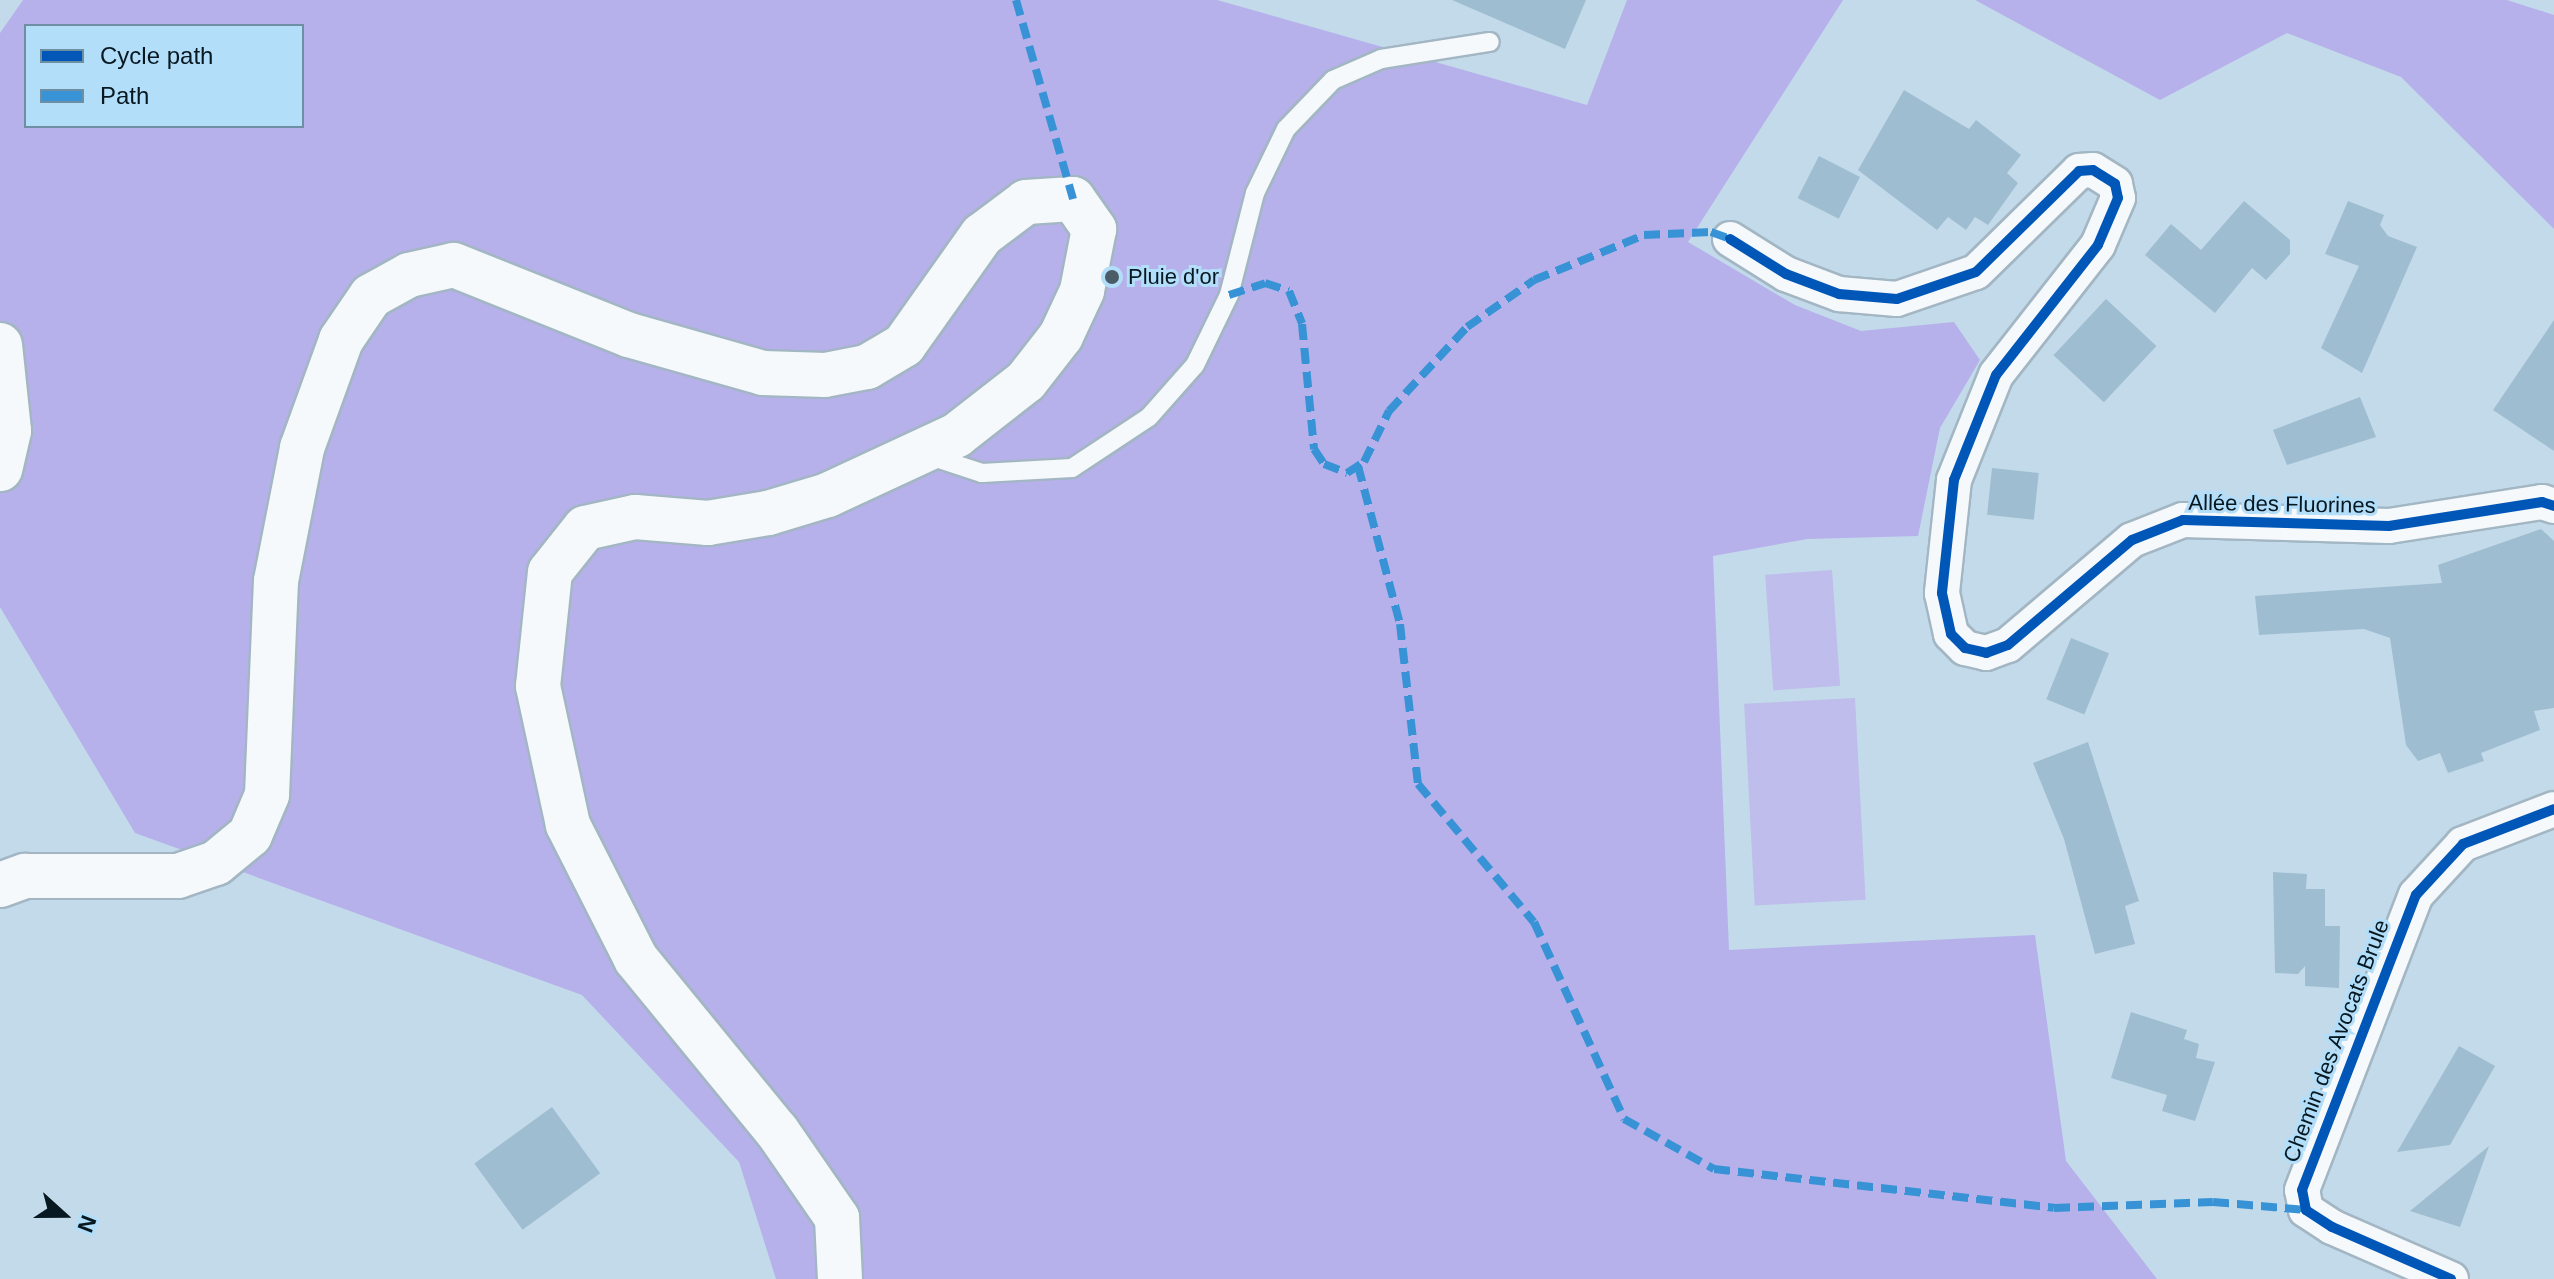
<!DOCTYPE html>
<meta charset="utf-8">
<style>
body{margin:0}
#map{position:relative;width:2554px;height:1279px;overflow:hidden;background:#c3daea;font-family:Arial,sans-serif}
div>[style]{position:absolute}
.green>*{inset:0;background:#bebdeb;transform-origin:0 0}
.forest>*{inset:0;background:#b6b1ea}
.building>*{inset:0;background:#9fbdd0;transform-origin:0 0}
.roads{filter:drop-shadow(2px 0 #a3b6c3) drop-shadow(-2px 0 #a3b6c3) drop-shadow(0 2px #a3b6c3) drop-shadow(0 -2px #a3b6c3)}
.lane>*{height:18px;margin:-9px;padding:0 9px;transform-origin:9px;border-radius:9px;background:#f6f9fc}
.street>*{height:34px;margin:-17px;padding:0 17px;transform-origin:17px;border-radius:17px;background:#f6f9fc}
.secondary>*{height:44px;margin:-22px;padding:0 22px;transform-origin:22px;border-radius:22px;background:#f6f9fc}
.quiet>*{height:8px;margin-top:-4px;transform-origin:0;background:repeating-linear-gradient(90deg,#3793d5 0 16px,transparent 0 24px)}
.cycleway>*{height:10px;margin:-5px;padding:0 5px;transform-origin:5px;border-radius:5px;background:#0057b8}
.dots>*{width:22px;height:22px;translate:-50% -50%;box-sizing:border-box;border:4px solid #b3defa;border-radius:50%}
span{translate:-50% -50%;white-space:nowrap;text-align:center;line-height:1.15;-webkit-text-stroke:6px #b3defa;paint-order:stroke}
.poi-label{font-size:22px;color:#071821}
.left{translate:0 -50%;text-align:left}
.street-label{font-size:22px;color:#071821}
.legend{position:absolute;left:24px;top:24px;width:280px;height:104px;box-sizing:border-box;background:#b3defa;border:2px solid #6e8fa3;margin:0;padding:10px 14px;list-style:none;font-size:24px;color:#071821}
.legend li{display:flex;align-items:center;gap:16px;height:40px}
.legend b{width:40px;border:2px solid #6e8fa3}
.north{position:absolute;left:24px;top:1175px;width:80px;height:80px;-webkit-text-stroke:6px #b3defa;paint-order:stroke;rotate:111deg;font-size:22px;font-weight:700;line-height:32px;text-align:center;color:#071821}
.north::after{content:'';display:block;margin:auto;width:28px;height:36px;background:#071821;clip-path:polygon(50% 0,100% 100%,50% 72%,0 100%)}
</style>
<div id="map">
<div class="green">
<i style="left:1832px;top:570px;width:116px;height:67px;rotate:86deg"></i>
<i style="left:1855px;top:698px;width:202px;height:111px;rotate:87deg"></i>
</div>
<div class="forest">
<i style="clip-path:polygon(evenodd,23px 0,1217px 0,1587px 105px,1627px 0,1843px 0,1688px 242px,1795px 305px,1861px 331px,1954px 322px,1980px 360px,1940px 428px,1918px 536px,1807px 539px,1713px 556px,1729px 950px,2035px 935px,2066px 1161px,2157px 1279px,776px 1279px,739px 1162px,582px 995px,135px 833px,0 607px,0 33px,23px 0,26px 26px,302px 26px,302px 126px,26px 126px,26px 26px)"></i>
<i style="clip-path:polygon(1975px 0,2507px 0,2554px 15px,2554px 229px,2401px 77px,2287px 33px,2160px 100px)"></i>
</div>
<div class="building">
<i style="clip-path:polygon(1452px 0,1586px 0,1565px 49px)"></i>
<i style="clip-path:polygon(1904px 90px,1969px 129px,1976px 120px,2021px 155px,2007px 173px,2018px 183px,1988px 225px,1975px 217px,1966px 230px,1948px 217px,1937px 230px,1858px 170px)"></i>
<i style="left:1819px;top:156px;width:46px;height:47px;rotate:27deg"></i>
<i style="clip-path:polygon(2244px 201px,2290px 240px,2290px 254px,2266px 280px,2252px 268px,2215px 313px,2145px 255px,2171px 224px,2201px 250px)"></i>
<i style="clip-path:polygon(2348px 201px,2384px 215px,2380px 225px,2388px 236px,2417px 247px,2362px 373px,2321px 348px,2359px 266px,2325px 254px)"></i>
<i style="left:2106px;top:299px;width:69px;height:77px;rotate:43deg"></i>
<i style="clip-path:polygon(2554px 320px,2554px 451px,2493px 410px)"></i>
<i style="clip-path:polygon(2360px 397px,2376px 437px,2287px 465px,2273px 430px)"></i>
<i style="left:1992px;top:468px;width:47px;height:47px;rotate:6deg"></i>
<i style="clip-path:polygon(2541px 529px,2554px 541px,2554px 708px,2534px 711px,2540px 730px,2481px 753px,2484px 761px,2448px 773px,2440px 753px,2418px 761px,2406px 745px,2390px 638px,2364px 629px,2259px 635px,2255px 596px,2442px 583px,2438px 565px)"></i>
<i style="left:2071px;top:638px;width:41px;height:66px;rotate:22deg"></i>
<i style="clip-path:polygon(2088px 742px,2139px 901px,2125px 906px,2135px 944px,2095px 954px,2064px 839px,2033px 763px)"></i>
<i style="clip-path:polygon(2273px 872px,2307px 874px,2306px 889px,2325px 889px,2325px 926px,2340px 926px,2339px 988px,2305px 986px,2305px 966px,2298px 974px,2275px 973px)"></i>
<i style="clip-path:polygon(2131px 1012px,2187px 1030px,2184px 1039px,2199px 1044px,2196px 1058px,2215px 1062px,2195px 1121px,2162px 1111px,2167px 1095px,2111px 1078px)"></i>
<i style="clip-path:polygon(2459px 1046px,2495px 1066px,2450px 1145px,2397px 1152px)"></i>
<i style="left:552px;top:1107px;width:82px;height:96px;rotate:54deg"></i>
<i style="clip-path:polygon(2489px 1146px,2460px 1227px,2410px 1211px)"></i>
</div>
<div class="roads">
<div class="lane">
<i style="left:930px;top:456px;width:55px;rotate:18.1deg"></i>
<i style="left:982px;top:473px;width:90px;rotate:-3.2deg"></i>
<i style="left:1072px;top:468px;width:92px;rotate:-33.5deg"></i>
<i style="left:1149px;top:417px;width:69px;rotate:-48.5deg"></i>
<i style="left:1195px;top:365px;width:78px;rotate:-64.1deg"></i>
<i style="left:1229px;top:295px;width:105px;rotate:-75.7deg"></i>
<i style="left:1255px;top:193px;width:71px;rotate:-64.2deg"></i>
<i style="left:1286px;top:129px;width:68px;rotate:-46.2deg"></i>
<i style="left:1333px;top:80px;width:52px;rotate:-23.6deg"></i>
<i style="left:1381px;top:59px;width:110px;rotate:-8.9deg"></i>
</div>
<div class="street">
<i style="left:1730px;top:239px;width:66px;rotate:32deg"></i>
<i style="left:1786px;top:274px;width:57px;rotate:20.7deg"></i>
<i style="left:1839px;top:294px;width:58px;rotate:4.9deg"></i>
<i style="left:1897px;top:299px;width:83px;rotate:-18.9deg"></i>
<i style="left:1976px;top:272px;width:144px;rotate:-44.4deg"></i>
<i style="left:2079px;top:171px;width:14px;rotate:-4deg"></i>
<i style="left:2093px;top:170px;width:26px;rotate:32deg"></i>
<i style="left:2115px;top:184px;width:14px;rotate:78deg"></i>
<i style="left:2118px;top:198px;width:51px;rotate:113.1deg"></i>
<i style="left:2098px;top:245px;width:165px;rotate:128.1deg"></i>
<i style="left:1996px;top:375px;width:113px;rotate:111.8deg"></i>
<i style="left:1954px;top:480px;width:114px;rotate:96.1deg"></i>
<i style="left:1942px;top:593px;width:42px;rotate:77.6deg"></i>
<i style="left:1951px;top:634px;width:20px;rotate:45deg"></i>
<i style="left:1965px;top:648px;width:22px;rotate:13deg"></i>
<i style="left:1986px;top:653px;width:23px;rotate:-20deg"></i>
<i style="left:2008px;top:645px;width:162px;rotate:-40.3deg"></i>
<i style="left:2132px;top:540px;width:55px;rotate:-21.4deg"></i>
<i style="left:2183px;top:520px;width:206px;rotate:1.7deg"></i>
<i style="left:2389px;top:526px;width:155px;rotate:-8.9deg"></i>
<i style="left:2542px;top:502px;width:13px;rotate:18deg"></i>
<i style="left:2451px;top:1279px;width:130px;rotate:-156.4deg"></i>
<i style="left:2332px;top:1227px;width:31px;rotate:-147deg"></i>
<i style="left:2306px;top:1210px;width:20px;rotate:-101deg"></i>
<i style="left:2302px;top:1190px;width:316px;rotate:-68.9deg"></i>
<i style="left:2416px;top:895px;width:69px;rotate:-47.3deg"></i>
<i style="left:2463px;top:844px;width:97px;rotate:-21deg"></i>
</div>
<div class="secondary">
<i style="left:0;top:345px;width:86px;rotate:84deg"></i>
<i style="left:9px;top:431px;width:39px;rotate:103deg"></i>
<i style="left:0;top:885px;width:27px;rotate:-20deg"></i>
<i style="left:25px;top:876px;width:153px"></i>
<i style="left:178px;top:876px;width:40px;rotate:-18.9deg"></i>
<i style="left:216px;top:863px;width:44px;rotate:-39.5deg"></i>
<i style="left:250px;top:835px;width:43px;rotate:-67deg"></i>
<i style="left:267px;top:795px;width:214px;rotate:-87.6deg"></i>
<i style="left:276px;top:581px;width:136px;rotate:-78.9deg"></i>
<i style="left:302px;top:448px;width:115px;rotate:-70.1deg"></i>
<i style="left:341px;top:340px;width:53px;rotate:-55.7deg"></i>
<i style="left:371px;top:296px;width:43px;rotate:-28.9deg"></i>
<i style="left:409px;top:275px;width:46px;rotate:-12.5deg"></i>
<i style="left:454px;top:265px;width:188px;rotate:21.8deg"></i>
<i style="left:629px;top:335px;width:139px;rotate:15.8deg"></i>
<i style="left:763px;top:373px;width:62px;rotate:1.8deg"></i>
<i style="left:825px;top:375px;width:43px;rotate:-10.8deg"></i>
<i style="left:867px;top:367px;width:43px;rotate:-30.7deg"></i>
<i style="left:904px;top:345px;width:135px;rotate:-54.7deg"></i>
<i style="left:982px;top:235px;width:55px;rotate:-36.9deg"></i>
<i style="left:1026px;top:202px;width:47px;rotate:-3.7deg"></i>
<i style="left:1073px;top:199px;width:37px;rotate:55deg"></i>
<i style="left:1094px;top:229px;width:63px;rotate:101deg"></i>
<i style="left:1082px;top:291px;width:50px;rotate:115deg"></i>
<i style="left:1061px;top:336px;width:57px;rotate:127.9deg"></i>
<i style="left:1026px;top:381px;width:88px;rotate:142deg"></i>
<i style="left:957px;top:435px;width:142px;rotate:155.1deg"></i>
<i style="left:828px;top:495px;width:63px;rotate:163.3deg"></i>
<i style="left:768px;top:513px;width:61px;rotate:170.5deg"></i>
<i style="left:708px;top:523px;width:73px;rotate:-175.3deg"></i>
<i style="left:635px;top:517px;width:51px;rotate:167.6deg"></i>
<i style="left:585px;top:528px;width:56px;rotate:128.5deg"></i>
<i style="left:550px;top:572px;width:115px;rotate:96deg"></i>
<i style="left:538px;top:686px;width:142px;rotate:77.8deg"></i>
<i style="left:568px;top:825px;width:150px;rotate:63.1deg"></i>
<i style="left:636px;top:959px;width:222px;rotate:50.7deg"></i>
<i style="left:777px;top:1131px;width:106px;rotate:55.4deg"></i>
<i style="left:837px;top:1218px;width:61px;rotate:87.2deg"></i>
</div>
</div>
<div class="quiet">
<i style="left:1016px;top:0;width:207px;rotate:74deg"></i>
<i style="left:1229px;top:295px;width:38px;rotate:-18deg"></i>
<i style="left:1265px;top:283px;width:25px;rotate:18deg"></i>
<i style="left:1289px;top:291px;width:35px;rotate:68deg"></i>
<i style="left:1302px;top:324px;width:126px;rotate:84.5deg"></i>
<i style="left:1314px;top:449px;width:18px;rotate:56deg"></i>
<i style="left:1324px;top:464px;width:25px;rotate:21deg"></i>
<i style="left:1347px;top:473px;width:20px;rotate:-33deg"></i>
<i style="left:1364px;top:462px;width:57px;rotate:-63.9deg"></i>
<i style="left:1389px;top:411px;width:115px;rotate:-47.1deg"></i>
<i style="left:1467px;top:327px;width:82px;rotate:-35deg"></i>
<i style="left:1534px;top:280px;width:119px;rotate:-22.2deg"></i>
<i style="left:1644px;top:235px;width:67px;rotate:-2.6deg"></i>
<i style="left:1711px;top:232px;width:20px;rotate:20deg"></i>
<i style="left:1358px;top:466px;width:163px;rotate:75.1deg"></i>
<i style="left:1400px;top:624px;width:161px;rotate:83.6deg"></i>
<i style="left:1418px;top:784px;width:180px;rotate:50deg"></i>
<i style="left:1534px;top:922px;width:217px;rotate:65.4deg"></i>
<i style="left:1624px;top:1119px;width:103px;rotate:29.1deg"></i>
<i style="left:1714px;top:1169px;width:342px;rotate:6.5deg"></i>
<i style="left:2054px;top:1208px;width:159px;rotate:-2.2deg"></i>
<i style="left:2213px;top:1202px;width:93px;rotate:4.9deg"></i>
</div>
<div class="cycleway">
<i style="left:1730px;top:239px;width:66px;rotate:32deg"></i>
<i style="left:1786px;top:274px;width:57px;rotate:20.7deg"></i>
<i style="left:1839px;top:294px;width:58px;rotate:4.9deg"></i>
<i style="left:1897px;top:299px;width:83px;rotate:-18.9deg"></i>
<i style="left:1976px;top:272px;width:144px;rotate:-44.4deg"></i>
<i style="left:2079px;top:171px;width:14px;rotate:-4deg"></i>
<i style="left:2093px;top:170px;width:26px;rotate:32deg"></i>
<i style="left:2115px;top:184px;width:14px;rotate:78deg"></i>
<i style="left:2118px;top:198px;width:51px;rotate:113.1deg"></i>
<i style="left:2098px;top:245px;width:165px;rotate:128.1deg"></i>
<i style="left:1996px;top:375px;width:113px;rotate:111.8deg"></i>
<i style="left:1954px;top:480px;width:114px;rotate:96.1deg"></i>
<i style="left:1942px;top:593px;width:42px;rotate:77.6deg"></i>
<i style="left:1951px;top:634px;width:20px;rotate:45deg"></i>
<i style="left:1965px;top:648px;width:22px;rotate:13deg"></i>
<i style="left:1986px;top:653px;width:23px;rotate:-20deg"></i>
<i style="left:2008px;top:645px;width:162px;rotate:-40.3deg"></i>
<i style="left:2132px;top:540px;width:55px;rotate:-21.4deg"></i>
<i style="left:2183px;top:520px;width:206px;rotate:1.7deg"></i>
<i style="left:2389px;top:526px;width:155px;rotate:-8.9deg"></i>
<i style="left:2542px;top:502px;width:13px;rotate:18deg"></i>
<i style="left:2451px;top:1279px;width:130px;rotate:-156.4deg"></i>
<i style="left:2332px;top:1227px;width:31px;rotate:-147deg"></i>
<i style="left:2306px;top:1210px;width:20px;rotate:-101deg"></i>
<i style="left:2302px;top:1190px;width:316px;rotate:-68.9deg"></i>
<i style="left:2416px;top:895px;width:69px;rotate:-47.3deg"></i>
<i style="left:2463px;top:844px;width:97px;rotate:-21deg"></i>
</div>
<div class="dots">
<i style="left:1112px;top:277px;background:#495c67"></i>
</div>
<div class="poi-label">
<span class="left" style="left:1128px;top:277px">Pluie d'or</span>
</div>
<div class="street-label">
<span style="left:2282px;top:504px;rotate:1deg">Allée des Fluorines</span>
<span style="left:2336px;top:1041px;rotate:-69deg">Chemin des Avocats Brule</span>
</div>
<ul class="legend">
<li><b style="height:10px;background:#0057b8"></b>Cycle path</li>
<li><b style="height:10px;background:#3793d5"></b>Path</li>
</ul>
<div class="north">N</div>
</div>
